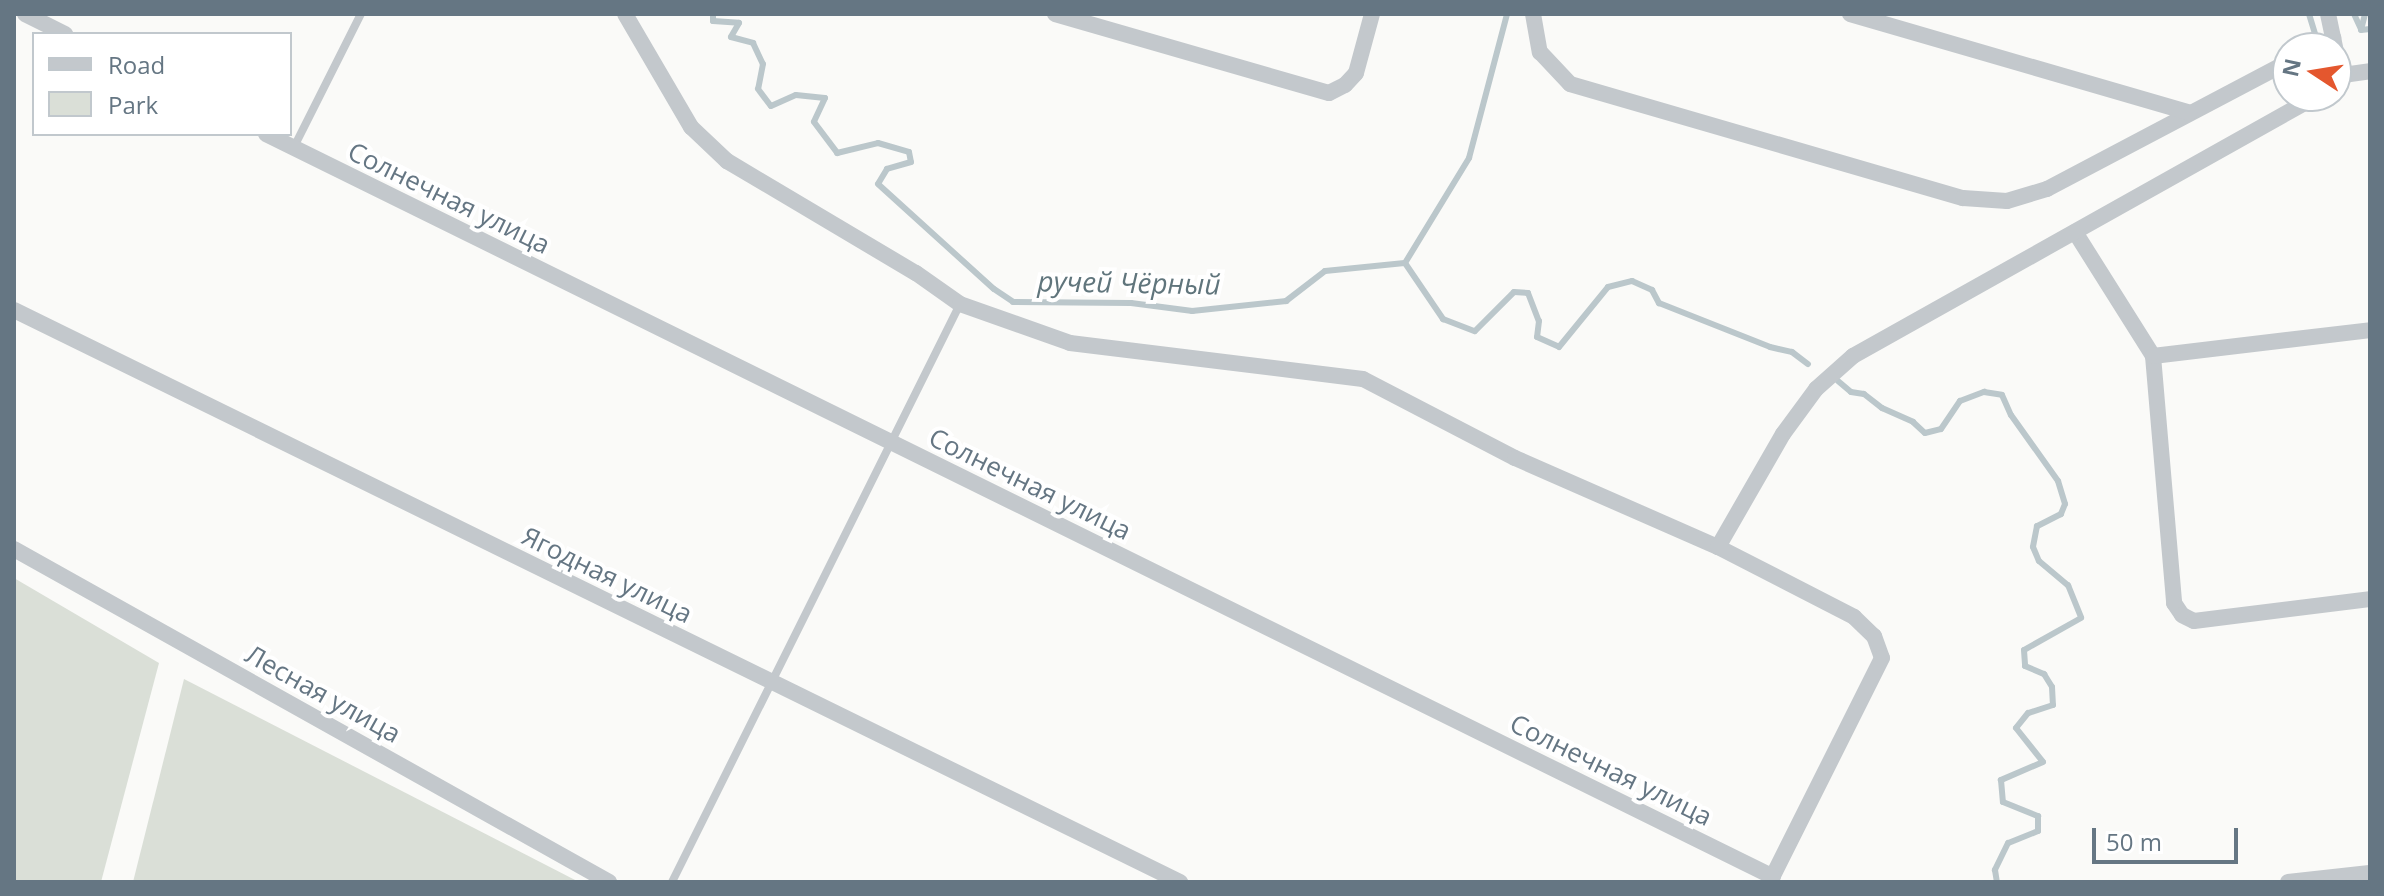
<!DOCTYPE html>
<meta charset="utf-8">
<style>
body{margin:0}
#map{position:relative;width:2384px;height:896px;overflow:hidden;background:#fafaf8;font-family:"Open Sans",sans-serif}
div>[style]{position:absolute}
.green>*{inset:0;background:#dadfd7}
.stream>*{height:6px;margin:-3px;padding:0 3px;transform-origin:3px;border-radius:3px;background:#bbc7cb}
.lane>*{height:8px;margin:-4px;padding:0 4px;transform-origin:4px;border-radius:4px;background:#c3c8cc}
.street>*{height:16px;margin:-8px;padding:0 8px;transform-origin:8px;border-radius:8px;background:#c3c8cc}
span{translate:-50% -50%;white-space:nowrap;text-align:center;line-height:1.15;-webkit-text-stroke:8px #fff;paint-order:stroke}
.street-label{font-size:26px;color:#657683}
.water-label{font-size:28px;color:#60757c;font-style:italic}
.frame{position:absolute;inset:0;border:16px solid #657683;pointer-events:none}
.legend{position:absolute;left:32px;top:32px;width:260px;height:104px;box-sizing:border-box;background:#fff;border:2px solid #c1c8cd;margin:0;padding:10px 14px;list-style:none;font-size:24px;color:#657683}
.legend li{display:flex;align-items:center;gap:16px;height:40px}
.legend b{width:40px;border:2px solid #c1c8cd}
.north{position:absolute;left:2272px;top:32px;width:80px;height:80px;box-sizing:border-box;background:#fff;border:2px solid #c1c8cd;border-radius:50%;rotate:282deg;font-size:22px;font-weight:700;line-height:32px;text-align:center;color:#657683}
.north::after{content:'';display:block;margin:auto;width:28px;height:36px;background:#e4572e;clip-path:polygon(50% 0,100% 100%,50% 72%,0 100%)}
.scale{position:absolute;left:2092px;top:828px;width:146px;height:36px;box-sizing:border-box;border:4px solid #657683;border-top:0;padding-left:10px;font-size:24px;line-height:28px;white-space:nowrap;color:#657683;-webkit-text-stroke:6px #fff;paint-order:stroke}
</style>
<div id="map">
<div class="green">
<i style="clip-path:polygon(14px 578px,159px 663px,101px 882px,14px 882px)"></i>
<i style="clip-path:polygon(184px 679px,579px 882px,133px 882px)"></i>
</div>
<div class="stream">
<i style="left:713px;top:14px;width:7px;rotate:90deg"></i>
<i style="left:713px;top:21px;width:26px;rotate:4deg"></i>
<i style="left:739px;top:23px;width:16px;rotate:120deg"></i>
<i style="left:731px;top:37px;width:23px;rotate:15deg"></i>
<i style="left:753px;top:43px;width:23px;rotate:65deg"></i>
<i style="left:763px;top:64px;width:25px;rotate:101deg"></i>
<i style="left:758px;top:89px;width:21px;rotate:53deg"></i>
<i style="left:771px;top:106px;width:27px;rotate:-24deg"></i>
<i style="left:796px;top:95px;width:29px;rotate:6deg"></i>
<i style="left:825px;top:98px;width:26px;rotate:115deg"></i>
<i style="left:814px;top:122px;width:39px;rotate:53deg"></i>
<i style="left:837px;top:153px;width:42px;rotate:-13.7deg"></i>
<i style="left:878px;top:143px;width:32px;rotate:16deg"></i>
<i style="left:909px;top:152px;width:10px;rotate:79deg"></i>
<i style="left:911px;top:162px;width:25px;rotate:164deg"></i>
<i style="left:887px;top:169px;width:17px;rotate:121deg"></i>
<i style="left:878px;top:184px;width:156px;rotate:42.2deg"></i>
<i style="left:994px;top:289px;width:23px;rotate:34deg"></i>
<i style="left:1013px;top:302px;width:118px;rotate:0.5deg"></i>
<i style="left:1131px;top:303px;width:62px;rotate:7.5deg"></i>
<i style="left:1192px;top:311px;width:95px;rotate:-6.1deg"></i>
<i style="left:1286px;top:301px;width:49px;rotate:-37.6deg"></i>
<i style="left:1325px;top:271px;width:80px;rotate:-5.7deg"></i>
<i style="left:1405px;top:263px;width:68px;rotate:55.8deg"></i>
<i style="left:1443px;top:319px;width:34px;rotate:21deg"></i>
<i style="left:1475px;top:331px;width:55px;rotate:-45deg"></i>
<i style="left:1514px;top:292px;width:14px;rotate:4deg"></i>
<i style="left:1528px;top:293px;width:30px;rotate:69deg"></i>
<i style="left:1539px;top:321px;width:16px;rotate:97deg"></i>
<i style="left:1537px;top:337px;width:24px;rotate:24deg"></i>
<i style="left:1559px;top:347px;width:77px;rotate:-50.8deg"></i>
<i style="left:1608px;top:287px;width:25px;rotate:-14deg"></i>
<i style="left:1632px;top:281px;width:22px;rotate:24deg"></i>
<i style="left:1652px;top:290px;width:15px;rotate:62deg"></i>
<i style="left:1659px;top:303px;width:119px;rotate:21.6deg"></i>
<i style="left:1770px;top:347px;width:23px;rotate:13deg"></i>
<i style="left:1792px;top:352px;width:20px;rotate:37deg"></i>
<i style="left:2309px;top:14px;width:21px;rotate:73deg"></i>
<i style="left:2354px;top:14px;width:17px;rotate:65deg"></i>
<i style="left:2365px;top:14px;width:16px;rotate:104deg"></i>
<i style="left:2361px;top:30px;width:9px;rotate:-6deg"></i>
<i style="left:1405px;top:263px;width:123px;rotate:-58.6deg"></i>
<i style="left:1469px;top:158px;width:149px;rotate:-75.2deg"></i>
<i style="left:1838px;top:381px;width:17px;rotate:40deg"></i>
<i style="left:1851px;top:392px;width:13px;rotate:9deg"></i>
<i style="left:1864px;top:394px;width:23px;rotate:38deg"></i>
<i style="left:1882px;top:408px;width:34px;rotate:24deg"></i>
<i style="left:1913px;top:422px;width:16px;rotate:43deg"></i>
<i style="left:1925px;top:433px;width:16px;rotate:-14deg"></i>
<i style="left:1941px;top:429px;width:34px;rotate:-56deg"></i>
<i style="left:1960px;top:401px;width:26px;rotate:-21deg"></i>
<i style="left:1984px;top:392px;width:18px;rotate:9deg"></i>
<i style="left:2002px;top:395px;width:22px;rotate:66deg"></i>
<i style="left:2011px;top:415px;width:81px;rotate:54.5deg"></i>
<i style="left:2058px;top:481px;width:24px;rotate:73deg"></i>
<i style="left:2065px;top:504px;width:11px;rotate:112deg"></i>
<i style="left:2061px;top:514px;width:27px;rotate:153deg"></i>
<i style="left:2037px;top:526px;width:21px;rotate:101deg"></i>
<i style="left:2033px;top:547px;width:15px;rotate:67deg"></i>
<i style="left:2039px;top:561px;width:38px;rotate:40deg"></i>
<i style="left:2068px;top:585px;width:35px;rotate:68deg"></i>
<i style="left:2081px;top:618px;width:65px;rotate:150.7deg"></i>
<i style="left:2024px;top:650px;width:16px;rotate:86deg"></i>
<i style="left:2025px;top:666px;width:21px;rotate:23deg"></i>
<i style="left:2044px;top:674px;width:15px;rotate:58deg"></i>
<i style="left:2052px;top:687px;width:18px;rotate:87deg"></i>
<i style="left:2053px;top:705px;width:26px;rotate:162deg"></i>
<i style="left:2028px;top:713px;width:19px;rotate:129deg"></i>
<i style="left:2016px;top:728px;width:43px;rotate:51.5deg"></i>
<i style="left:2043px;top:762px;width:46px;rotate:156.8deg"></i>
<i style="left:2001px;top:780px;width:22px;rotate:85deg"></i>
<i style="left:2003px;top:802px;width:38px;rotate:22deg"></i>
<i style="left:2038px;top:816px;width:15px;rotate:90deg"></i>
<i style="left:2038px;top:831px;width:32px;rotate:158deg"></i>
<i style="left:2008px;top:843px;width:30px;rotate:116deg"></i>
<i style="left:1995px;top:870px;width:12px;rotate:81deg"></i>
</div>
<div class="lane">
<i style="left:294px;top:147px;width:149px;rotate:-63.3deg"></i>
<i style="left:672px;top:882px;width:646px;rotate:-63.51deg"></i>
</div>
<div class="street">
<i style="left:25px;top:14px;width:45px;rotate:26.6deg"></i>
<i style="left:625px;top:14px;width:131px;rotate:59.7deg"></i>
<i style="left:691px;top:127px;width:50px;rotate:43.4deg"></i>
<i style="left:727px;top:161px;width:220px;rotate:30.7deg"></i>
<i style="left:916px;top:273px;width:54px;rotate:35.2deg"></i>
<i style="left:960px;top:304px;width:117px;rotate:19.5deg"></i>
<i style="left:1070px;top:343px;width:295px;rotate:7deg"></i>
<i style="left:1363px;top:379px;width:171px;rotate:27.5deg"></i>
<i style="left:1515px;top:458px;width:222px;rotate:23.7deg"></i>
<i style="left:1718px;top:547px;width:153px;rotate:27.2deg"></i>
<i style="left:1854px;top:617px;width:28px;rotate:44deg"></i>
<i style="left:1874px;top:636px;width:23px;rotate:70deg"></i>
<i style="left:1882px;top:658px;width:250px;rotate:116.6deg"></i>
<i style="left:1055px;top:14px;width:285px;rotate:16.1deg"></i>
<i style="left:1329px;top:93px;width:18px;rotate:-27deg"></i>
<i style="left:1345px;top:85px;width:16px;rotate:-47deg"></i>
<i style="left:1356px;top:73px;width:61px;rotate:-74.8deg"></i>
<i style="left:1533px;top:14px;width:39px;rotate:80deg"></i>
<i style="left:1540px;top:52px;width:44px;rotate:46.8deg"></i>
<i style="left:1570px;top:84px;width:409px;rotate:16.2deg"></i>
<i style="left:1963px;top:198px;width:44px;rotate:3.9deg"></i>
<i style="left:2007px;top:201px;width:42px;rotate:-16.7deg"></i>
<i style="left:2047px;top:189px;width:272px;rotate:-27.8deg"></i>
<i style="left:1850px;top:14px;width:354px;rotate:16.2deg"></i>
<i style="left:2328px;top:14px;width:35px;rotate:78deg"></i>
<i style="left:2315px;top:48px;width:21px;rotate:-28deg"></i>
<i style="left:2336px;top:76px;width:34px;rotate:-8deg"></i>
<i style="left:266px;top:134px;width:1680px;rotate:26.24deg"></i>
<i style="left:2075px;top:232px;width:146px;rotate:57.8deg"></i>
<i style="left:2153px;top:356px;width:248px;rotate:85.1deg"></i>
<i style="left:2174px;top:603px;width:14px;rotate:56deg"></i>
<i style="left:2182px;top:615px;width:13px;rotate:27deg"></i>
<i style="left:2194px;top:621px;width:177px;rotate:-7.1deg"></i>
<i style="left:14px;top:310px;width:1299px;rotate:26.13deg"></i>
<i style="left:2153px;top:356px;width:219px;rotate:-6.8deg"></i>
<i style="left:1718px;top:547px;width:130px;rotate:-60.1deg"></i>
<i style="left:1783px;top:434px;width:56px;rotate:-53.7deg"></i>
<i style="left:1816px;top:389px;width:50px;rotate:-41.7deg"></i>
<i style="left:1853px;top:356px;width:532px;rotate:-29.26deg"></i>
<i style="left:14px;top:549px;width:682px;rotate:29.23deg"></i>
<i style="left:2288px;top:882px;width:82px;rotate:-6.3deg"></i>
</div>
<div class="street-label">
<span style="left:449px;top:198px;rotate:26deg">Солнечная улица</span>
<span style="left:1030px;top:484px;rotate:26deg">Солнечная улица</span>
<span style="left:607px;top:575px;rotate:26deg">Ягодная улица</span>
<span style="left:323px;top:694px;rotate:29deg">Лесная улица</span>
<span style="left:1611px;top:770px;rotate:26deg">Солнечная улица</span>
</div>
<div class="water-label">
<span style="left:1129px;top:282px;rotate:1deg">ручей Чёрный</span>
</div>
<div class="frame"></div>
<ul class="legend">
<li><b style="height:10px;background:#c3c8cc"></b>Road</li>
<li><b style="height:22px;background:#dadfd7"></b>Park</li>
</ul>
<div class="north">N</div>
<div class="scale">50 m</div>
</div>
